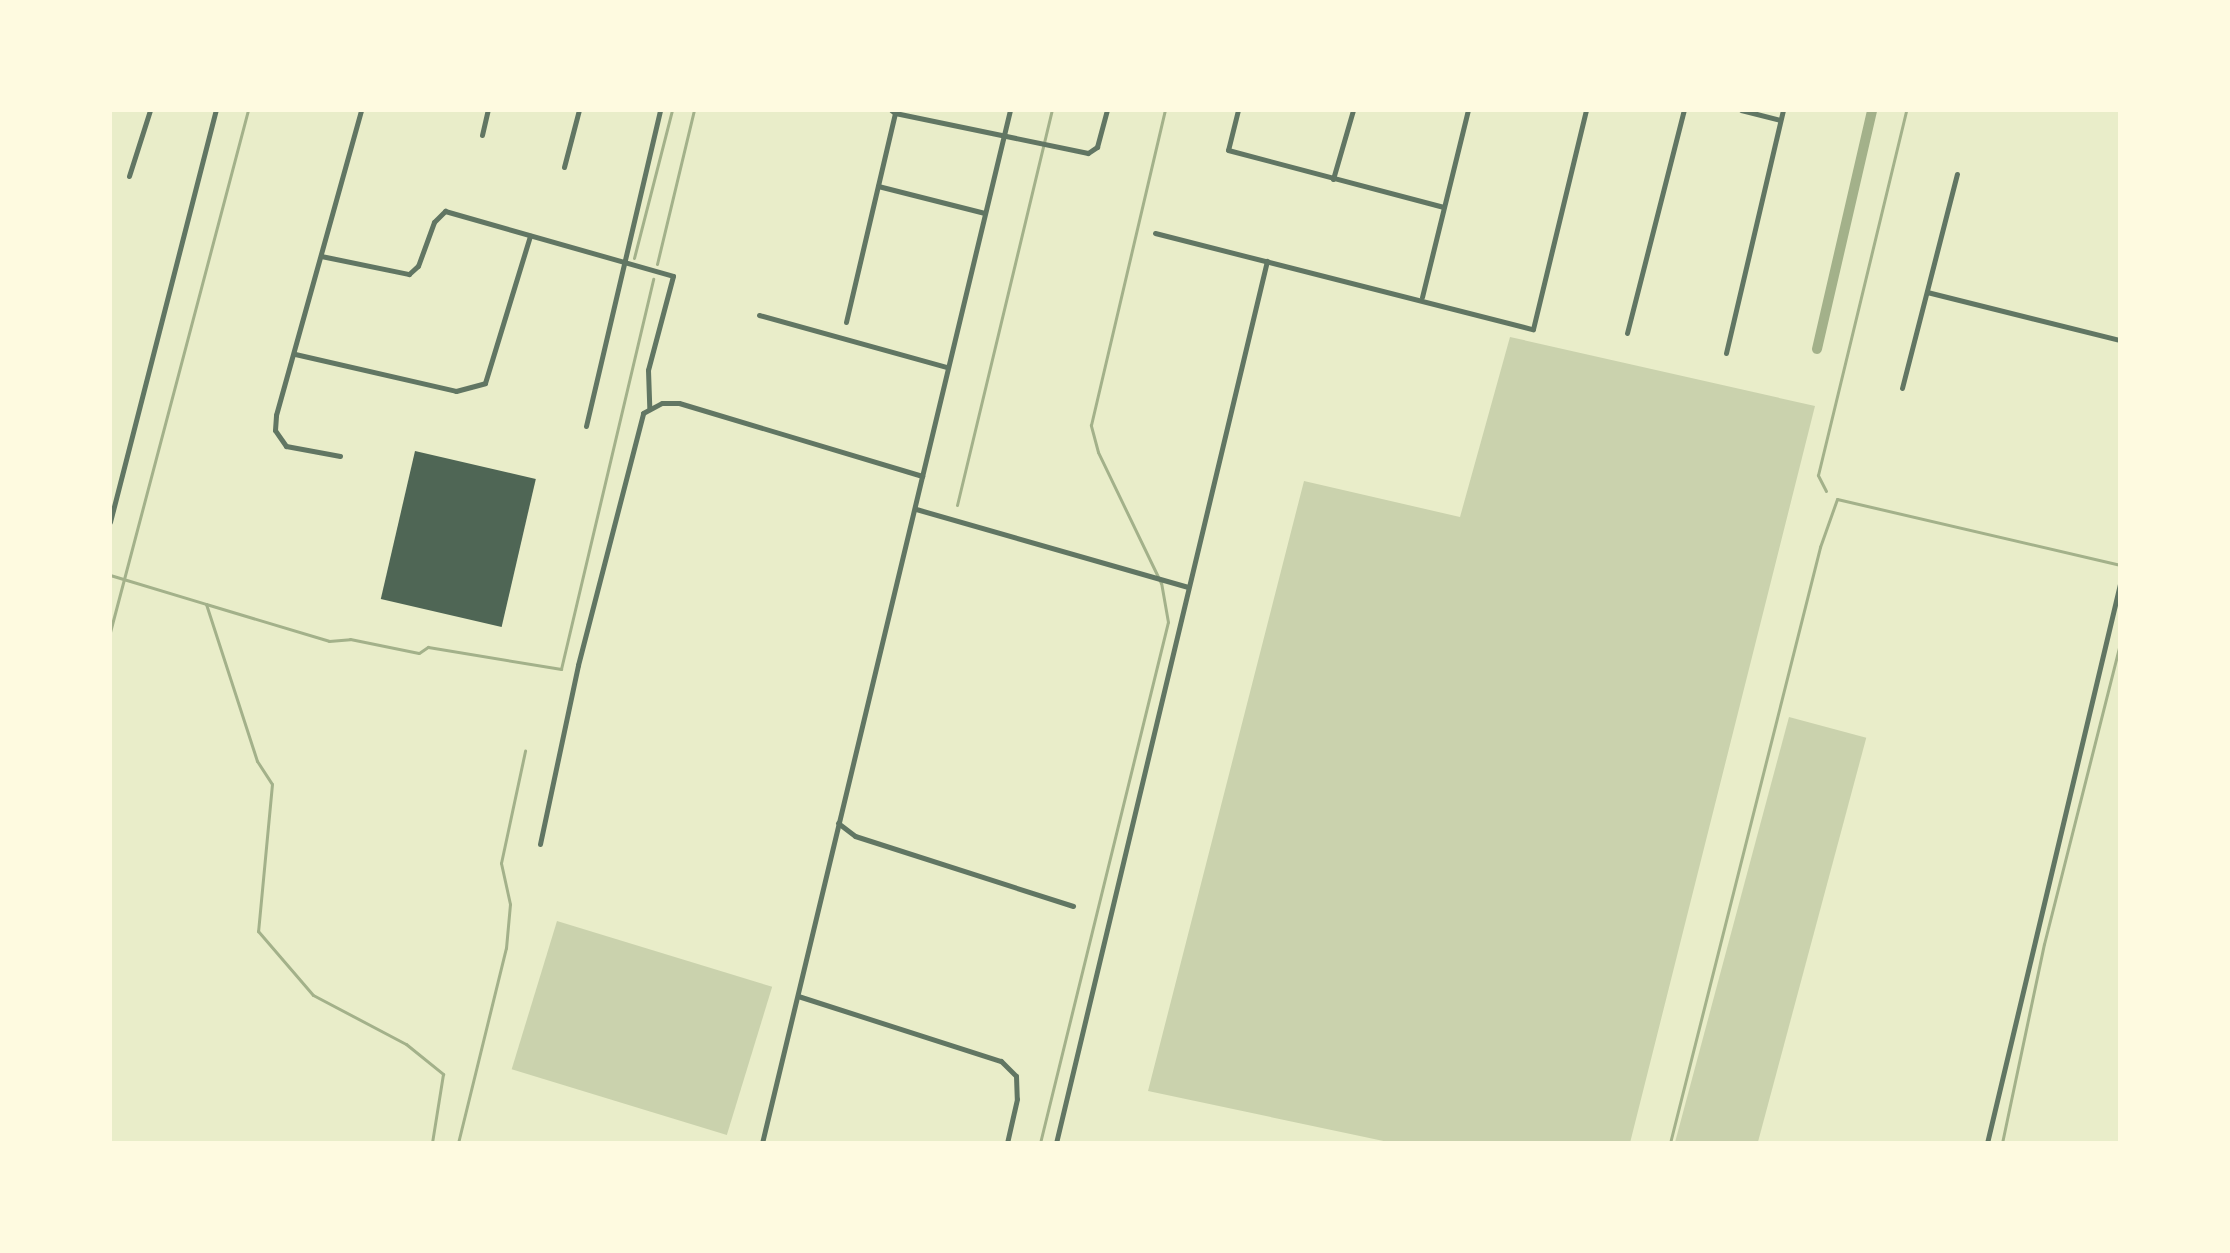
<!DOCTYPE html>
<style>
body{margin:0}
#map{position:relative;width:2230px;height:1253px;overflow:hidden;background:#e9edc9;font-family:Poppins,sans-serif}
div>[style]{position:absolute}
.green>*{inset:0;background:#cad2ad;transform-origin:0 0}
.stream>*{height:3px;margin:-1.5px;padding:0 1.5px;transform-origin:1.5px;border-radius:1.5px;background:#a3b18a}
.canal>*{height:10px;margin:-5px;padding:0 5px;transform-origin:5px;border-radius:5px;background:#a3b18a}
.building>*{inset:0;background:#4f6655;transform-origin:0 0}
.minor>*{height:5px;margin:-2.5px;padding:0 2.5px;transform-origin:2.5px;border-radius:2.5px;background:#617663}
span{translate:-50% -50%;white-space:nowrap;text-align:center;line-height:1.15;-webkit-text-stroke:6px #fefae0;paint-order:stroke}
.frame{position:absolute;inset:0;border:112px solid #fefae0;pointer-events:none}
</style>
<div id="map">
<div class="green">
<i style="clip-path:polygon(1510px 337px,1815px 406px,1630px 1143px,1393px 1143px,1148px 1091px,1304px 481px,1460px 517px)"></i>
<i style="left:1789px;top:717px;width:80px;height:439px;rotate:15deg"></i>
<i style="left:557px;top:921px;width:225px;height:155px;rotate:17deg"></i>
</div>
<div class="stream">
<i style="left:634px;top:258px;width:153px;rotate:-75.6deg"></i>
<i style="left:657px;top:264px;width:158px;rotate:-76.5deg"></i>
<i style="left:1826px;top:491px;width:18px;rotate:-117deg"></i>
<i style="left:1818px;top:475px;width:375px;rotate:-76.4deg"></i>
<i style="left:957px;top:505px;width:406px;rotate:-76.5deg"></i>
<i style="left:110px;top:575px;width:100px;rotate:16.8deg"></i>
<i style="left:206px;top:604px;width:165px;rotate:72deg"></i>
<i style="left:257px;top:761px;width:27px;rotate:57deg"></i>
<i style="left:272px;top:784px;width:148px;rotate:95.4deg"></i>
<i style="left:258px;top:931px;width:84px;rotate:49.3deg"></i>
<i style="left:313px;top:995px;width:105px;rotate:27.8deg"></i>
<i style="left:406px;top:1044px;width:48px;rotate:39deg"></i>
<i style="left:443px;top:1074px;width:70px;rotate:99.1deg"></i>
<i style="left:206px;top:604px;width:128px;rotate:16.7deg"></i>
<i style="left:329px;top:641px;width:21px;rotate:-5deg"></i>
<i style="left:350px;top:639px;width:70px;rotate:11.5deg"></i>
<i style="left:419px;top:653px;width:11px;rotate:-34deg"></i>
<i style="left:428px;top:647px;width:135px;rotate:9.4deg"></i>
<i style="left:561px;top:669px;width:401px;rotate:-76.7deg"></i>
<i style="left:110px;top:632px;width:540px;rotate:-75.19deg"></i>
<i style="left:458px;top:1143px;width:201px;rotate:-76.2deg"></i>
<i style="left:506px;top:948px;width:44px;rotate:-84.8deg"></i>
<i style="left:510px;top:904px;width:42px;rotate:-102.4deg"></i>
<i style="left:501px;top:863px;width:115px;rotate:-77.9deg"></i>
<i style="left:1040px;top:1143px;width:536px;rotate:-76.2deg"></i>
<i style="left:1168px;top:622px;width:40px;rotate:-100deg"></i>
<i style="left:1161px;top:583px;width:145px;rotate:-115.7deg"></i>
<i style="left:1098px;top:452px;width:28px;rotate:-105deg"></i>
<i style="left:1091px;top:425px;width:324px;rotate:-76.8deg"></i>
<i style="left:1670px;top:1143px;width:615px;rotate:-75.87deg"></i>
<i style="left:1820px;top:547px;width:51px;rotate:-70.5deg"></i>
<i style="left:1837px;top:499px;width:291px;rotate:13.1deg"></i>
<i style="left:2002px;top:1143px;width:203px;rotate:-78.1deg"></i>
<i style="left:2044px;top:944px;width:310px;rotate:-75.8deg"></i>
</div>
<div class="canal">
<i style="left:1817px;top:349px;width:245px;rotate:-77deg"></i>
</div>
<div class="building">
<i style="left:415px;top:451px;width:124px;height:152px;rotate:13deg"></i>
</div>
<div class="minor">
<i style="left:1238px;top:110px;width:41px;rotate:104deg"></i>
<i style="left:1228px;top:150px;width:223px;rotate:14.8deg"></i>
<i style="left:1741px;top:110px;width:40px;rotate:14.4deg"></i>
<i style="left:895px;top:113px;width:197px;rotate:11.7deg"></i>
<i style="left:1088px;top:153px;width:11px;rotate:-34deg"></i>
<i style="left:1097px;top:147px;width:38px;rotate:-75deg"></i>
<i style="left:482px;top:135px;width:26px;rotate:-77deg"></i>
<i style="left:564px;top:167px;width:59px;rotate:-75.3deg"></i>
<i style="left:129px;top:176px;width:69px;rotate:-72.3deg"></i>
<i style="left:1333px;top:179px;width:72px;rotate:-73.8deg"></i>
<i style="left:878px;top:186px;width:110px;rotate:14.2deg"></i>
<i style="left:1155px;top:233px;width:390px;rotate:14.3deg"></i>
<i style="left:1533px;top:329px;width:225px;rotate:-76.4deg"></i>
<i style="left:321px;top:256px;width:90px;rotate:11.6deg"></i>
<i style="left:409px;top:274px;width:12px;rotate:-42deg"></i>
<i style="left:418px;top:266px;width:47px;rotate:-70deg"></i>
<i style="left:434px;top:222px;width:16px;rotate:-45deg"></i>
<i style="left:445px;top:211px;width:237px;rotate:15.9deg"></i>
<i style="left:673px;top:276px;width:97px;rotate:104.9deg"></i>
<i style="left:648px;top:370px;width:38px;rotate:88deg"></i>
<i style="left:1927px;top:292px;width:199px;rotate:14deg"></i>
<i style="left:1422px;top:297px;width:193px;rotate:-76.2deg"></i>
<i style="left:759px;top:315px;width:195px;rotate:15.5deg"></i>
<i style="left:846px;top:322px;width:215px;rotate:-76.8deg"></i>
<i style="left:895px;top:113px;width:5px;rotate:-143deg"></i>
<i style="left:1627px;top:333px;width:230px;rotate:-75.7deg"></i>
<i style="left:1726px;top:353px;width:250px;rotate:-76.8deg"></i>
<i style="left:295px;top:354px;width:165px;rotate:12.9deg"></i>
<i style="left:456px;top:391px;width:30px;rotate:-15deg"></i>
<i style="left:485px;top:383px;width:154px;rotate:-73deg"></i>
<i style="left:1902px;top:388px;width:221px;rotate:-75.6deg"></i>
<i style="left:586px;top:426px;width:325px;rotate:-76.8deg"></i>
<i style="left:340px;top:456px;width:55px;rotate:-169.5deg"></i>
<i style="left:286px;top:446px;width:19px;rotate:-125deg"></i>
<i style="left:275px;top:430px;width:15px;rotate:-86deg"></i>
<i style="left:276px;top:415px;width:317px;rotate:-74.4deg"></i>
<i style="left:916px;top:509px;width:283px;rotate:16deg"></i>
<i style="left:110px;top:522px;width:425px;rotate:-75.6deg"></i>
<i style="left:838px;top:823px;width:21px;rotate:37deg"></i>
<i style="left:855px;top:836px;width:229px;rotate:17.8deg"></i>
<i style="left:540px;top:844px;width:183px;rotate:-78deg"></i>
<i style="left:578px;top:665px;width:260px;rotate:-75.5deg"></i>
<i style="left:643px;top:413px;width:21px;rotate:-28deg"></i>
<i style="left:662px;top:403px;width:17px"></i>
<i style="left:679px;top:403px;width:254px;rotate:16.7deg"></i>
<i style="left:798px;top:996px;width:213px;rotate:17.8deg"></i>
<i style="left:1001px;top:1061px;width:21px;rotate:45deg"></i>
<i style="left:1016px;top:1076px;width:23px;rotate:88deg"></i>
<i style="left:1017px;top:1099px;width:45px;rotate:102.8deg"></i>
<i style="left:762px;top:1143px;width:1062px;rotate:-76.5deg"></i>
<i style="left:1056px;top:1143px;width:907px;rotate:-76.55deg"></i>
<i style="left:1987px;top:1143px;width:575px;rotate:-76.62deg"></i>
</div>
<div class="frame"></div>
</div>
